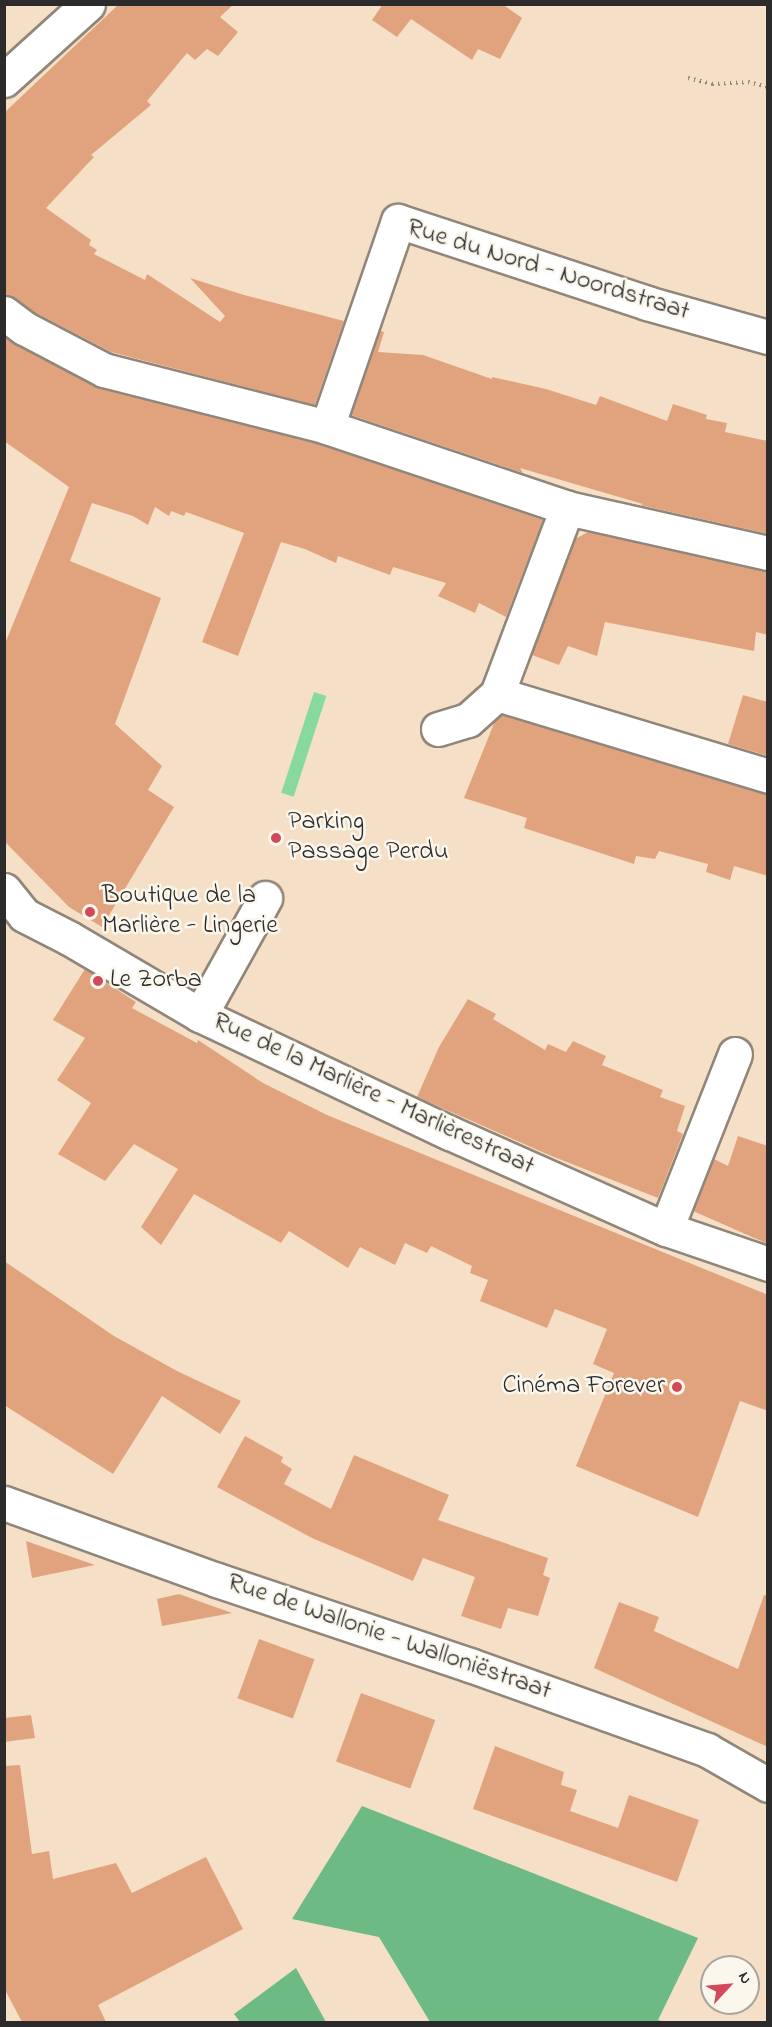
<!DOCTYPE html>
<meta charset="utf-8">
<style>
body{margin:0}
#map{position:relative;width:772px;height:2027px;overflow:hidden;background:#f5e0c7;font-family:"Indie Flower",sans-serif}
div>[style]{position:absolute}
.green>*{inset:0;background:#87da9c;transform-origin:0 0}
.forest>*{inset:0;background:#6dba84}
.building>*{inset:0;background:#e1a37e;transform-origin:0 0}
.path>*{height:4px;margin-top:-2px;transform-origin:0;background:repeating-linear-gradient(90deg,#908679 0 1.5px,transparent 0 6px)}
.roads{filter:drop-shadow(2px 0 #908679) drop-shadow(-2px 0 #908679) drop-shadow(0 2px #908679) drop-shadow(0 -2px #908679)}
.minor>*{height:33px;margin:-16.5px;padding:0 16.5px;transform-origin:16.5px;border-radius:16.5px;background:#fff}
.dots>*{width:16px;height:16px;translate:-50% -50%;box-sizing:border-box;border:3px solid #fbf7ec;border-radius:50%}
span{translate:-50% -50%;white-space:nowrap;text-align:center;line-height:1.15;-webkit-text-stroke:5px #fbf7ec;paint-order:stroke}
.street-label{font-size:26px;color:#2b2b2b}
.poi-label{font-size:26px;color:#2b2b2b}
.left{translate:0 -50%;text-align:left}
.right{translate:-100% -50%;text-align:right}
.frame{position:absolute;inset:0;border:6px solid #2b2b2b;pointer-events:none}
.north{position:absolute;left:700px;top:1955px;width:60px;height:60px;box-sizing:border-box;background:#fbf7ec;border:2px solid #a8a59f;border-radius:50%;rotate:64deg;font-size:16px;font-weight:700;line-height:24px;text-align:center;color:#2b2b2b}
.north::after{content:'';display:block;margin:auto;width:21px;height:27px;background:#d1495b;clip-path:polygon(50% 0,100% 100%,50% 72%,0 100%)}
</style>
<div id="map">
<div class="green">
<i style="left:314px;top:692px;width:13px;height:106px;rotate:18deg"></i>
</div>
<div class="forest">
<i style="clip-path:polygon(362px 1806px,698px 1938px,658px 2020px,665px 2022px,430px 2022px,379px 1937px,292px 1919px)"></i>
<i style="clip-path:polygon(296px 1968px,326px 2022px,240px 2022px,234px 2014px)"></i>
</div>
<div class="building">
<i style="clip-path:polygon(119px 4px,234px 4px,220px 17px,238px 32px,218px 56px,207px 49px,195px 60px,187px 53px,147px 101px,151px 105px,91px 155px,94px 157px,46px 208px,91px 240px,89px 245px,97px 250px,94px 254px,145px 280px,147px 274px,220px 322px,225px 316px,190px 278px,244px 295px,344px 321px,315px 405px,111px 352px,34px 312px,15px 298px,4px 295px,4px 113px)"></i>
<i style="clip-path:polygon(383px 4px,502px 4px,522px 18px,500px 59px,478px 49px,472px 60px,411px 19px,397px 37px,372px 20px)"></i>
<i style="clip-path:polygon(380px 331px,384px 332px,378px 352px,423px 355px,492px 379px,492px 377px,546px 389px,596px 405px,600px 396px,667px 421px,673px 404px,707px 415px,706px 419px,727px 423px,725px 432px,768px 441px,768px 534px,640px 505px,643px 504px,520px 468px,523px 473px,351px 415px)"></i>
<i style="clip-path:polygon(4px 337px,99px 388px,322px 445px,543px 520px,506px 617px,479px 603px,475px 613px,438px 596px,446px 583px,393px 567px,390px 575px,338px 556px,336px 563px,305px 549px,281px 542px,238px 656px,202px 642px,244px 533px,186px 512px,184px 516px,171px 511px,169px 516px,155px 507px,148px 525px,133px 516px,92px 503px,70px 561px,161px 598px,115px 724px,162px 766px,148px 790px,174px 807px,102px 927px,69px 907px,4px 841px,4px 646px,69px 487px,4px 441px)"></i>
<i style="clip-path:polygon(588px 532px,768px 571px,768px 635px,756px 632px,754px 651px,605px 622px,597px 656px,568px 646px,559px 665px,532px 655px,575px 539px)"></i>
<i style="clip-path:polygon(743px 695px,768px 702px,768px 756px,728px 744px)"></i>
<i style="clip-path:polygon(502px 715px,768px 794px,768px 876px,734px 866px,730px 880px,706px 872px,708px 864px,659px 851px,655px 859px,636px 856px,634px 864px,524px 828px,527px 818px,464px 798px,495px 721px)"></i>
<i style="clip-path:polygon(85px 969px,136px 1002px,132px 1008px,197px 1043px,198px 1040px,263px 1083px,327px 1115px,768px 1295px,768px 1411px,740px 1401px,698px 1517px,576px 1466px,614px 1373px,593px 1364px,607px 1329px,555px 1309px,547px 1328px,480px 1301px,488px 1280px,470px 1273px,472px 1266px,431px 1246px,427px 1253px,405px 1243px,395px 1265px,360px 1247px,348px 1268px,289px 1231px,281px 1243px,194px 1194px,161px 1245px,141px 1227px,178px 1169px,134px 1144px,105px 1181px,58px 1154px,91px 1103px,57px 1080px,85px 1038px,53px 1020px)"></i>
<i style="clip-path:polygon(468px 999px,496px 1014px,493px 1019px,545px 1050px,548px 1044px,566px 1052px,573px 1041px,606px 1056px,602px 1065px,663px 1090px,660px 1097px,685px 1106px,677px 1131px,683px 1134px,658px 1198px,549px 1155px,417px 1097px,439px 1047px)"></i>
<i style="clip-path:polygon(738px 1136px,768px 1146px,768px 1244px,693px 1211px,714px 1159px,728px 1166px)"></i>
<i style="clip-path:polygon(4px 1261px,114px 1336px,177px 1371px,241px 1401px,220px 1434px,162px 1396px,113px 1474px,4px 1405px)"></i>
<i style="clip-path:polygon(245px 1436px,283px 1457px,281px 1462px,292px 1469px,284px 1484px,331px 1509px,354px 1455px,449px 1495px,438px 1520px,548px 1558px,543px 1575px,550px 1578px,538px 1616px,508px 1608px,501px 1629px,461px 1616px,475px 1577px,423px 1558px,413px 1581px,312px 1538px,217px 1487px)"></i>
<i style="clip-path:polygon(26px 1541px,95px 1565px,32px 1578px)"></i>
<i style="clip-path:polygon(179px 1594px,232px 1613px,162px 1626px,157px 1599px)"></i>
<i style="clip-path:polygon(764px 1595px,768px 1596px,768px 1747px,594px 1668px,619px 1602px,659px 1617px,654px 1631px,738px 1669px)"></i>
<i style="left:259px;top:1639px;width:59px;height:63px;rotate:20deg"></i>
<i style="left:361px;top:1693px;width:79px;height:73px;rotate:20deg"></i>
<i style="clip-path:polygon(31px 1715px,35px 1738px,4px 1742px,4px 1718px)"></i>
<i style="clip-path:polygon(495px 1746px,564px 1772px,561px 1785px,577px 1790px,570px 1811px,618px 1828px,629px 1795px,699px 1820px,677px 1882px,473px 1809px)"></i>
<i style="clip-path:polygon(20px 1765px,32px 1854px,49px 1851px,53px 1879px,116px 1863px,132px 1893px,206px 1857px,243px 1929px,98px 2005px,106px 2022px,22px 2022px,4px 1988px,4px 1766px)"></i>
</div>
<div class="path">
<i style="left:688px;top:78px;width:25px;rotate:14deg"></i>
<i style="left:712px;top:84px;width:36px;rotate:-3deg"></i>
<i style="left:748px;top:82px;width:21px;rotate:14deg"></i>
</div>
<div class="roads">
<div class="minor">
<i style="left:4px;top:80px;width:113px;rotate:-42.1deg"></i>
<i style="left:4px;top:313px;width:25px;rotate:37deg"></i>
<i style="left:24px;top:328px;width:90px;rotate:27.7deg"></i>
<i style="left:104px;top:370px;width:230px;rotate:14.3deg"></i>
<i style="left:327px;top:427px;width:253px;rotate:18.6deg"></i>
<i style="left:567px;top:508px;width:206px;rotate:12.6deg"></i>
<i style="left:327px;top:427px;width:218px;rotate:-71deg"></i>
<i style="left:398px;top:221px;width:262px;rotate:18.2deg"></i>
<i style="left:647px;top:303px;width:126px;rotate:15.7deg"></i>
<i style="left:497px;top:694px;width:283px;rotate:16.8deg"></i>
<i style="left:438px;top:729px;width:31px;rotate:-17deg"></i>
<i style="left:468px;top:720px;width:39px;rotate:-42deg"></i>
<i style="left:497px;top:694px;width:199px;rotate:-69.4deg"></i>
<i style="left:4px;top:890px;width:32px;rotate:51deg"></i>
<i style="left:24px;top:915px;width:51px;rotate:27.1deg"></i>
<i style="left:69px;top:938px;width:152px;rotate:30.4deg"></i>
<i style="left:200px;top:1015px;width:276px;rotate:25.3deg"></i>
<i style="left:450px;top:1133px;width:236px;rotate:24deg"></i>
<i style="left:666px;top:1229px;width:108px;rotate:18.9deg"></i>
<i style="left:200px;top:1015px;width:134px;rotate:-60.9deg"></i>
<i style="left:666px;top:1229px;width:188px;rotate:-68.5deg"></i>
<i style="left:4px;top:1503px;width:226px;rotate:19.9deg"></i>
<i style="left:217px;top:1580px;width:267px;rotate:18.6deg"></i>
<i style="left:470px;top:1665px;width:252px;rotate:19.7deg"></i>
<i style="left:707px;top:1750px;width:70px;rotate:29.8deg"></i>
</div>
</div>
<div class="dots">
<i style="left:276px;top:838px;background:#d1495b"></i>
<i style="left:90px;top:912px;background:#d1495b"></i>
<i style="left:98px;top:981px;background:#d1495b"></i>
<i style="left:677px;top:1387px;background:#d1495b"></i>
</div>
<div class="street-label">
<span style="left:548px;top:271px;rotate:17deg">Rue du Nord - Noordstraat</span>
<span style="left:373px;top:1095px;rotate:25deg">Rue de la Marlière - Marlièrestraat</span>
<span style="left:389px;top:1638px;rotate:19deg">Rue de Wallonie - Walloniëstraat</span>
</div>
<div class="poi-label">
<span class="left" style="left:288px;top:838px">Parking<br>Passage Perdu</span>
<span class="left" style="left:102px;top:912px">Boutique de la<br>Marlière - Lingerie</span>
<span class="left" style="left:110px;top:981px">Le Zorba</span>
<span class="right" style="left:665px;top:1387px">Cinéma Forever</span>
</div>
<div class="frame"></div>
<div class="north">N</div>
</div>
